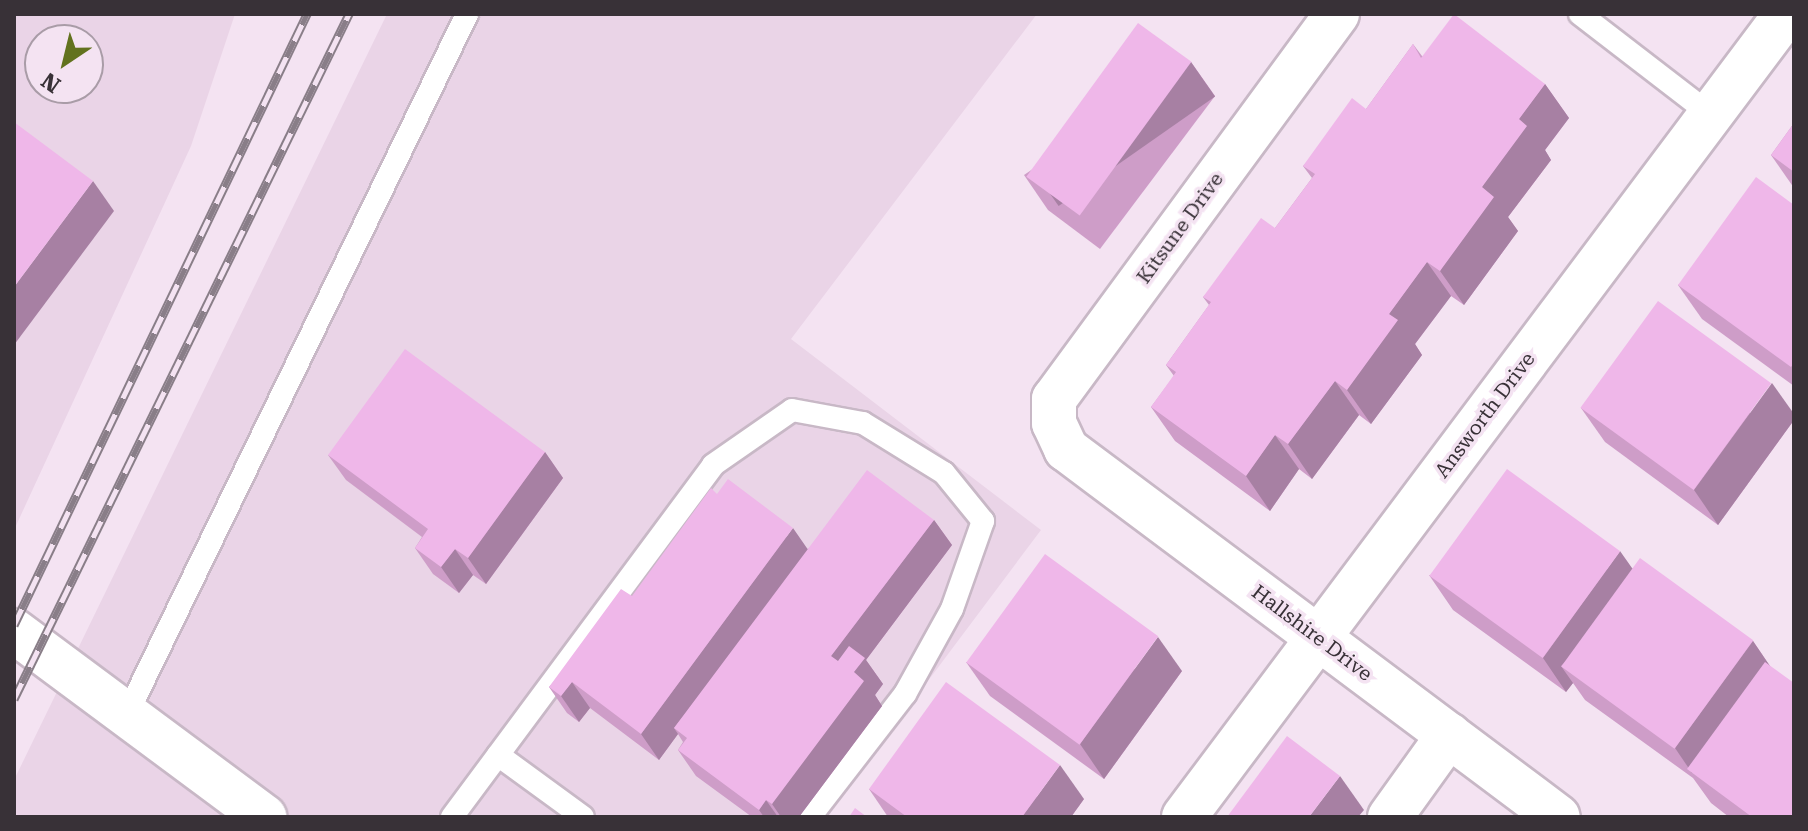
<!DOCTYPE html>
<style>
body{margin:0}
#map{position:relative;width:1808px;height:831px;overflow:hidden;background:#f4e3f2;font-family:"Roboto Serif",serif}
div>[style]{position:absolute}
.built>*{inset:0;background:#ead4e7}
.roads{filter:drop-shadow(2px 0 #c8b8c6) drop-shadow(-2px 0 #c8b8c6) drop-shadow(0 2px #c8b8c6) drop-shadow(0 -2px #c8b8c6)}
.lane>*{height:22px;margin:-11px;padding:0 11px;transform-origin:11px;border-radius:11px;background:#fff}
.street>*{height:44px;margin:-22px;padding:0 22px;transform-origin:22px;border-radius:22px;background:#fff}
.primary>*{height:44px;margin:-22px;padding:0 22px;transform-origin:22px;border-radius:22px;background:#fff}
.rail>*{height:9px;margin-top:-4.5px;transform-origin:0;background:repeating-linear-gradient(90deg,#f4e3f2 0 18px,#897e88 0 36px);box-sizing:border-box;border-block:2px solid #897e88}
.wall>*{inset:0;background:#ce9dc8}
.shaded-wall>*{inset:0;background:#a780a3;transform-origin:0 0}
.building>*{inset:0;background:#efb7e9;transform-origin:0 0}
span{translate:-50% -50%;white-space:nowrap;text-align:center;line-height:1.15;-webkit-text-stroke:7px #f4e3f2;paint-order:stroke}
.street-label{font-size:20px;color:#383137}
.frame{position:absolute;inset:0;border:16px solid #383137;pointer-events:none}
.north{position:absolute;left:24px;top:24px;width:80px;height:80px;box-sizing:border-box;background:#f4e3f2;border:2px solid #a99ca7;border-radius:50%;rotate:215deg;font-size:22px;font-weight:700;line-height:32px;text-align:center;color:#383137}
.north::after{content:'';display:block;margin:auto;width:28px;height:36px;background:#62721e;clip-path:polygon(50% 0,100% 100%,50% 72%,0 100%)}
</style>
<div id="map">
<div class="built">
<i style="clip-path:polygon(evenodd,14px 14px,235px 14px,191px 146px,14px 530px,14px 14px,40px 40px,88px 40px,88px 88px,40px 88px,40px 40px)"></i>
<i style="clip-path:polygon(387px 14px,1037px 14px,791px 339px,1041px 530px,826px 817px,14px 817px,14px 780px)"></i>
</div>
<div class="roads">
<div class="lane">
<i style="left:1580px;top:14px;width:164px;rotate:37.6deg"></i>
<i style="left:127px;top:714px;width:778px;rotate:-64.09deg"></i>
<i style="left:498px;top:755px;width:105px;rotate:36.1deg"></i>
<i style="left:452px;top:817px;width:438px;rotate:-53.4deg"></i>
<i style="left:713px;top:465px;width:96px;rotate:-34.8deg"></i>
<i style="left:792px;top:410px;width:72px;rotate:10.4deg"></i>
<i style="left:863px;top:423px;width:95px;rotate:31.7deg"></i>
<i style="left:944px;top:473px;width:62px;rotate:50.9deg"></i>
<i style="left:983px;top:521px;width:93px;rotate:109.4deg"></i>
<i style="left:952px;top:609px;width:97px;rotate:118.9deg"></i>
<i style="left:905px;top:694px;width:155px;rotate:127.7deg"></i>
</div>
<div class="street">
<i style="left:1337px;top:14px;width:478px;rotate:126.3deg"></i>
<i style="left:1054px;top:399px;width:24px;rotate:90deg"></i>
<i style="left:1054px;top:423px;width:29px;rotate:65deg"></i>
<i style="left:1066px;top:449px;width:614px;rotate:36.8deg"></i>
<i style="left:1184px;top:817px;width:1004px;rotate:-53.14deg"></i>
<i style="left:1390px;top:817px;width:101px;rotate:-54.3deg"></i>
</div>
<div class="primary">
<i style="left:14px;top:631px;width:312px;rotate:36.6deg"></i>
</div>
</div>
<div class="rail">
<i style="left:14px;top:625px;width:678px;rotate:-64.38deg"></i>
<i style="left:14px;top:699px;width:763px;rotate:-63.94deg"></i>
</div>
<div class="wall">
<i style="clip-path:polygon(1413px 44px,1422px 56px,1545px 84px,1569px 118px,1545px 150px,1551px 160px,1508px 217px,1518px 231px,1464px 305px,1451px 296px,1415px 344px,1422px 355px,1371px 424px,1359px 415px,1312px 479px,1299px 469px,1270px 511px,1175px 441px,1151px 407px,1174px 376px,1166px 365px,1209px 305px,1203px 297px,1275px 228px,1312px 178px,1303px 166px,1366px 109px)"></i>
<i style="clip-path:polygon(1191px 62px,1215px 96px,1100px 249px,1048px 210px,1024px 175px)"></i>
<i style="clip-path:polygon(1794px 123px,1794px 188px,1771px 155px)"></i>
<i style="clip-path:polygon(1794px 205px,1794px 386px,1702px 319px,1678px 285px)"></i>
<i style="clip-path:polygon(1581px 408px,1794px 414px,1794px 420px,1718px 525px,1605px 442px)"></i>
<i style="clip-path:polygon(545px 452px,563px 478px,486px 584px,473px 575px,459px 593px,433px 574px,415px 548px,422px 537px,346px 480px,328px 455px)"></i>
<i style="clip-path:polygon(717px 494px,807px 549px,934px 520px,952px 545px,866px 660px,883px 684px,875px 695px,882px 706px,799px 817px,752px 817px,696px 776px,678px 750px,683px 742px,678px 734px,659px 760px,590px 708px,579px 722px,567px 713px,549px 687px,632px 596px)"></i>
<i style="clip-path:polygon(1632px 568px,1753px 641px,1770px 666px,1794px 817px,1729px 817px,1711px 803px,1693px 778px,1585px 700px,1573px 683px,1566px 692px,1453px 610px,1429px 575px)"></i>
<i style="clip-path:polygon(966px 662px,1182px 671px,1104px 779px,990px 696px)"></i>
<i style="clip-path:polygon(869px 789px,1084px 799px,1071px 817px,888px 817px)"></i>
</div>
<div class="shaded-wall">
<i style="left:1191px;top:62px;width:42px;height:191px;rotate:55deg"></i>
<i style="clip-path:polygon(1545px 84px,1569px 118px,1545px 150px,1551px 160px,1508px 217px,1518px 231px,1464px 305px,1440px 271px,1482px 187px,1519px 119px)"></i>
<i style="clip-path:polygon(93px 181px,114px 211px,14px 345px,14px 287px)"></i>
<i style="clip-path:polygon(1427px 262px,1451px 296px,1415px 344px,1422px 355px,1371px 424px,1347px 390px,1389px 314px)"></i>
<i style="clip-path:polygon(1335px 381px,1359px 415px,1312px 479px,1288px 444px)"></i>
<i style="clip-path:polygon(1772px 383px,1794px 414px,1794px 420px,1718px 525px,1694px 490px)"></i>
<i style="clip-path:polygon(1275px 435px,1299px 469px,1270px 511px,1246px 476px)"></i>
<i style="clip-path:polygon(545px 452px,563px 478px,486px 584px,468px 558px)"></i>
<i style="clip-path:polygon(934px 520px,952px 545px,866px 660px,883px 684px,875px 695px,882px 706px,799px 817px,781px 817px,772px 804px,831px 656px)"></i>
<i style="clip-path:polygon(793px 528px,811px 554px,674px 728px,678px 734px,659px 760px,641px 734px)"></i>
<i style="clip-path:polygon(455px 549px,473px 575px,459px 593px,441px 567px)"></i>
<i style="clip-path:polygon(1620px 551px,1644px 585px,1561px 666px,1573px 683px,1566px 692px,1543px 658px)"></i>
<i style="clip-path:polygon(1158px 637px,1182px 671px,1104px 779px,1080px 744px)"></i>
<i style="clip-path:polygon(1753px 641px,1776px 675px,1692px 773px,1675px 748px)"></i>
<i style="clip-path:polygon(572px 682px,590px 708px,579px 722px,561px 696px)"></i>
<i style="clip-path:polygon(1060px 765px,1084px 799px,1071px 817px,1022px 817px)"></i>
<i style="clip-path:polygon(1340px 776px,1364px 810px,1358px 817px,1309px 817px)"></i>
<i style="clip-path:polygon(766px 800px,778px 817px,764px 817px,759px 810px)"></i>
</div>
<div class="building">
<i style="clip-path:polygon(1454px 14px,1545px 84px,1519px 119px,1527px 126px,1482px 187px,1494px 197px,1440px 271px,1427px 262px,1389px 314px,1398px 320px,1347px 390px,1335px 381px,1288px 444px,1275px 435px,1246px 476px,1151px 407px,1176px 372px,1166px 365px,1211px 302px,1203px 297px,1261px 218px,1275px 228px,1315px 174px,1303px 166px,1352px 98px,1366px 109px,1413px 44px,1421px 58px)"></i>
<i style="left:1138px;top:23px;width:66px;height:190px;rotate:36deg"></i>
<i style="clip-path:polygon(14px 122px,93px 181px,14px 287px)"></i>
<i style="clip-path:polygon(1794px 123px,1794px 172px,1771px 155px)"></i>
<i style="clip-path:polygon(1756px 177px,1794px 205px,1794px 363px,1791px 367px,1678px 285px)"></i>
<i style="left:1658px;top:301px;width:140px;height:132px;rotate:36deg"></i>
<i style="clip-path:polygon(405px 349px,545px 452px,468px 558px,455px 549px,441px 567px,415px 548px,428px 529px,328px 455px)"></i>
<i style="left:1507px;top:469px;width:140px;height:132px;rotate:36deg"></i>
<i style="clip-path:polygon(867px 470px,934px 520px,831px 656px,838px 661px,849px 646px,865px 658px,854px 672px,864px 681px,772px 804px,766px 800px,759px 810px,678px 750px,687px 738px,674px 728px)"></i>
<i style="clip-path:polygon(728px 479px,793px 528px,641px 734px,572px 682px,561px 696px,549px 687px,621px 589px,632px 596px,711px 488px,717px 494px)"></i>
<i style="left:1045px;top:554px;width:140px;height:134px;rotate:36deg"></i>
<i style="left:1640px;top:558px;width:140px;height:134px;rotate:36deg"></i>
<i style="clip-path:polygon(1765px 662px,1794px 683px,1794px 817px,1752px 817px,1687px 769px)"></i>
<i style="clip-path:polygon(946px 682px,1060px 765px,1022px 817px,907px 817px,869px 789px)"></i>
<i style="clip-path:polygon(1287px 736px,1340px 776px,1309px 817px,1227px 817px)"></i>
<i style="clip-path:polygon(855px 808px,867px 817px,849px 817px)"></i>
</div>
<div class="street-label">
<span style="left:1180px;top:228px;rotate:-54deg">Kitsune Drive</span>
<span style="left:1485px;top:415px;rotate:-53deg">Answorth Drive</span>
<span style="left:1312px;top:633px;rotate:37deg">Hallshire Drive</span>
</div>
<div class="frame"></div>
<div class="north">N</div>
</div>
